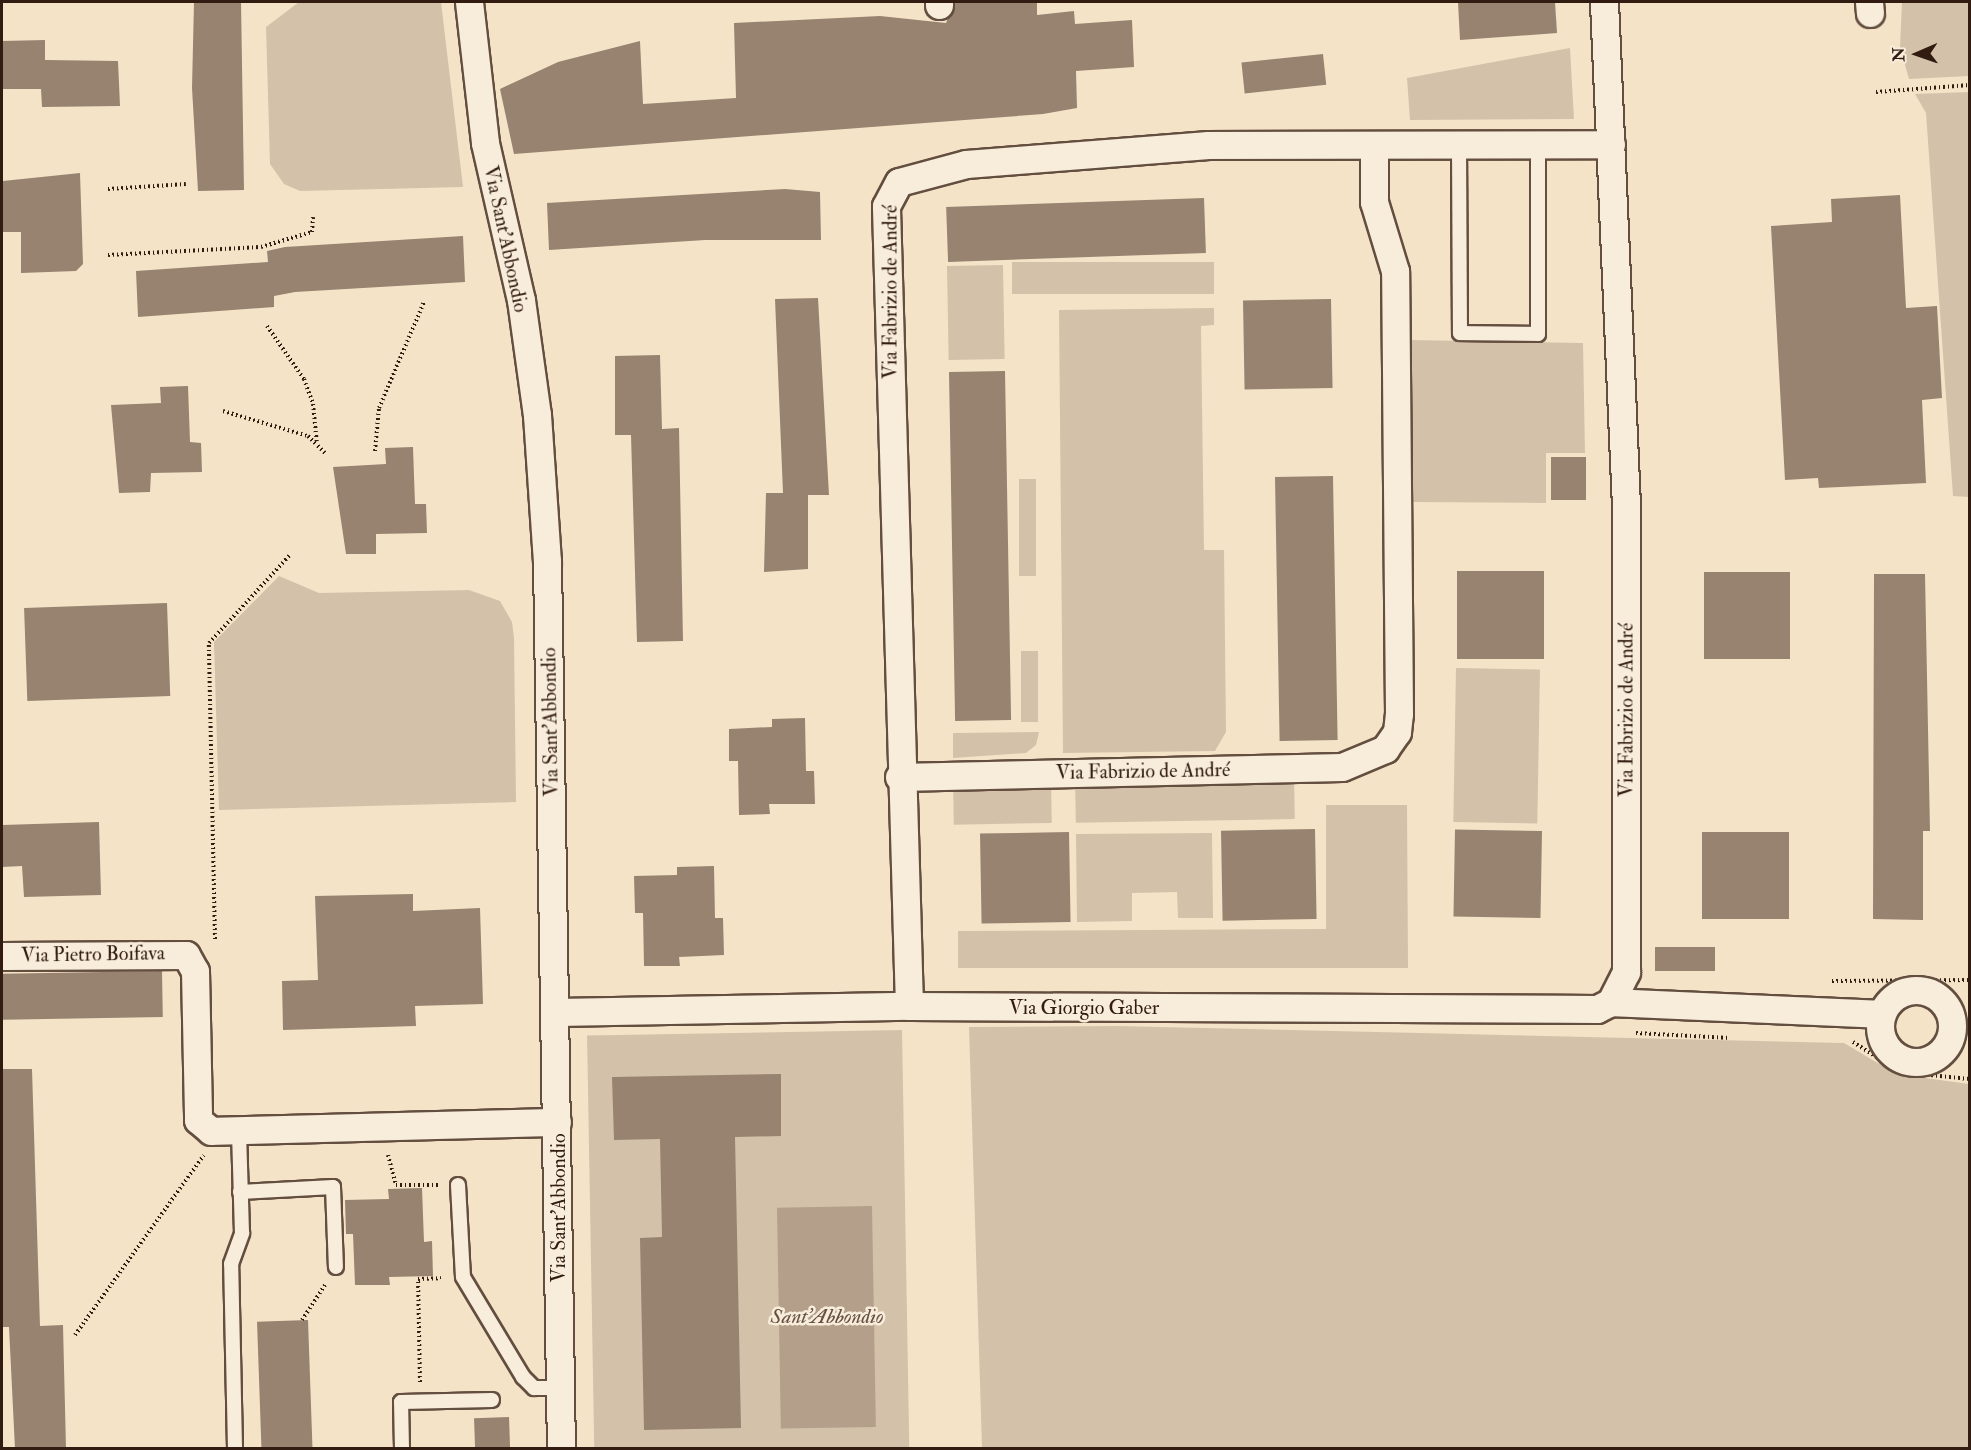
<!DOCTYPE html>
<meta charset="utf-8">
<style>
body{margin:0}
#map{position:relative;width:1971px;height:1450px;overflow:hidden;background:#f5e3c8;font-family:"IM FELL Double Pica",serif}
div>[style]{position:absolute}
.green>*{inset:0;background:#d4c1a9;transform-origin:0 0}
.water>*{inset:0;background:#b39f8a;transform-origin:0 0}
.building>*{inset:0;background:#978370;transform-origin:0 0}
.path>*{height:4px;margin-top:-2px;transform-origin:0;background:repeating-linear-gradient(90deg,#321c11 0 1.5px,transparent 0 4.5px)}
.roads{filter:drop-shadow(2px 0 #634e3f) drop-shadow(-2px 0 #634e3f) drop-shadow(0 2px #634e3f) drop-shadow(0 -2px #634e3f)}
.lane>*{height:14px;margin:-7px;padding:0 7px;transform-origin:7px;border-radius:7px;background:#f8eddb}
.street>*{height:27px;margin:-13.5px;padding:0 13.5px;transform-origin:13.5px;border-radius:13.5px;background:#f8eddb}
.street>.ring{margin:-13.5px;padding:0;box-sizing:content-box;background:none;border:27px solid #f8eddb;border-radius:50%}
span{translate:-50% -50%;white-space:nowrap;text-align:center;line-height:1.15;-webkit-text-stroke:5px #f8eddb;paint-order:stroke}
.street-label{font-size:20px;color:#321c11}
.water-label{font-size:21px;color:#665041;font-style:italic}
.frame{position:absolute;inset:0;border:3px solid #321c11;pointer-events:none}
.north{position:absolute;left:1887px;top:24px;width:60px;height:60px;-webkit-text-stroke:4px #f8eddb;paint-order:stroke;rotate:268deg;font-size:16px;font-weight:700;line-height:24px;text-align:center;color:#321c11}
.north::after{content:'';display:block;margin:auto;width:21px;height:27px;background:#321c11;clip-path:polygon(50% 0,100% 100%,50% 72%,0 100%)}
</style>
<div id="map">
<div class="green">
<i style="clip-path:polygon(299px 2px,441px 2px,463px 187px,300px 191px,284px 184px,270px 164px,266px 27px)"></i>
<i style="clip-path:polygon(1902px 2px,1969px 2px,1969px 76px,1909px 79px,1900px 47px)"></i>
<i style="clip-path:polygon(1570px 48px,1574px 119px,1410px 120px,1407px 78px)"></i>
<i style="clip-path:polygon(1969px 92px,1970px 92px,1969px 497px,1953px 496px,1926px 113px,1915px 94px)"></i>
<i style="left:1214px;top:262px;width:32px;height:202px;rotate:90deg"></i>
<i style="left:1003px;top:265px;width:94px;height:56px;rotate:89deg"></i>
<i style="clip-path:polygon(1214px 308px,1214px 325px,1201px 326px,1204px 550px,1224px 550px,1226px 732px,1215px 751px,1063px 753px,1059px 310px)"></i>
<i style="clip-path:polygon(1410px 340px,1583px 343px,1585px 453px,1546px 453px,1546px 503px,1411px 502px)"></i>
<i style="left:1019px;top:479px;width:17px;height:97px"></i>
<i style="clip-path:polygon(279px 576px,319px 593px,469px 590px,500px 601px,512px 622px,514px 638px,516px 802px,219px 810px,214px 642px)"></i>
<i style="left:1021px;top:651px;width:17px;height:71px"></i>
<i style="left:1456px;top:668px;width:84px;height:154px;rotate:1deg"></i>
<i style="clip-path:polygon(1039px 732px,1036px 745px,1026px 753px,953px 758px,953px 733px)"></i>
<i style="left:1294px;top:774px;width:45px;height:219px;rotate:89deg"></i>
<i style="left:1051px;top:778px;width:45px;height:98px;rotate:89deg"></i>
<i style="clip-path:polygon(1326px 805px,1407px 805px,1408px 968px,958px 968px,958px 931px,1326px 929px)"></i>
<i style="clip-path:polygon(1212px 833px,1213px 918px,1178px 918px,1177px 892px,1132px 893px,1132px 921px,1077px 922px,1076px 834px)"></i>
<i style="clip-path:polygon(1117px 1026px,1844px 1043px,1896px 1074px,1969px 1084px,1969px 1448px,982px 1448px,969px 1027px)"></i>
<i style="left:902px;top:1030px;width:418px;height:315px;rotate:89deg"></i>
</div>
<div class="water">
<i style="left:872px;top:1206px;width:221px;height:95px;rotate:89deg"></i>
</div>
<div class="building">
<i style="clip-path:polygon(194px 2px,241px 2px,244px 190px,198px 191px,192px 88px)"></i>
<i style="clip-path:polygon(955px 2px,1037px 2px,1037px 15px,1074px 11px,1075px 24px,1132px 20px,1134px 67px,1076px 71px,1077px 108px,1043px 114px,514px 154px,500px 89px,558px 62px,640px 41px,643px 104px,736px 98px,734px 23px,880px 16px,946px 23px)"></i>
<i style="clip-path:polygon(1458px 2px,1555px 2px,1557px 33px,1460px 40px)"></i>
<i style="clip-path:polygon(45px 40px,45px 60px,118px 61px,120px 106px,42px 107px,41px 89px,2px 89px,2px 41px)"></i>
<i style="left:1323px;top:54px;width:31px;height:82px;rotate:84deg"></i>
<i style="clip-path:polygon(80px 173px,83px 264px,76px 271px,21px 273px,21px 232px,2px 232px,3px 181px)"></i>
<i style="clip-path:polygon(785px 189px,820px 192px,821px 240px,705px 240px,549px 250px,547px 203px)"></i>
<i style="clip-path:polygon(1900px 195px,1906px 308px,1937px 306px,1942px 398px,1922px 400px,1926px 483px,1819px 488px,1818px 478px,1785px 480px,1771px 226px,1832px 222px,1831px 199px)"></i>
<i style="left:1204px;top:198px;width:55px;height:258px;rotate:88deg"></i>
<i style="clip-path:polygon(463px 236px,465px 282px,295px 292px,274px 296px,274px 307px,138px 317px,136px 271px,268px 262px,267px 251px,285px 247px)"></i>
<i style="clip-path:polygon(818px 298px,829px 495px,808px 495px,808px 569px,764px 572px,766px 493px,783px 493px,775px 299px)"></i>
<i style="left:1331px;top:299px;width:89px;height:88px;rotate:89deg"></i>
<i style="clip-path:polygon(660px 355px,662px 429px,679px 428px,683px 641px,637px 642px,631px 435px,615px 435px,615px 356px)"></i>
<i style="left:1005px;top:371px;width:349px;height:56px;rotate:89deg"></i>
<i style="clip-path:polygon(188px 386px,190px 442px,201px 443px,202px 472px,151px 473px,150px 492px,119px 493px,111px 405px,161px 403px,160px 387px)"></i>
<i style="clip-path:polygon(413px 447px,415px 504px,426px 504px,427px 533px,376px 534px,376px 554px,346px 554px,333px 467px,386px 464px,385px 448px)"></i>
<i style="left:1586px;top:457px;width:43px;height:35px;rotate:90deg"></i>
<i style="left:1333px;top:476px;width:264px;height:58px;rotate:89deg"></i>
<i style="left:1544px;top:571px;width:88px;height:87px;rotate:90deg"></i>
<i style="left:1704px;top:572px;width:86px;height:87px"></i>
<i style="clip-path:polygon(1874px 574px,1925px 574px,1930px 831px,1923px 831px,1923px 920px,1873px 919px)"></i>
<i style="left:167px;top:603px;width:93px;height:143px;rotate:88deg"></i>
<i style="clip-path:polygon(805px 718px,806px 771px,814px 771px,815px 804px,769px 804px,770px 814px,739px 815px,738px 761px,729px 761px,729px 729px,772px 727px,772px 719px)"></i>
<i style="clip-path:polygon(99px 822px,101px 895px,24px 897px,22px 866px,2px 867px,2px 825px)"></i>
<i style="left:1315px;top:829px;width:90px;height:94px;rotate:89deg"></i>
<i style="left:1542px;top:831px;width:87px;height:87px;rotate:91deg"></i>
<i style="left:1069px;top:832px;width:90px;height:89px;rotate:89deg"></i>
<i style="left:1702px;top:832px;width:87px;height:87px"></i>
<i style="clip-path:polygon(714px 866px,715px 918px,723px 918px,724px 955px,679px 957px,680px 966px,644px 966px,643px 913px,635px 913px,634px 876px,677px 875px,677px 867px)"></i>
<i style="clip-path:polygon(413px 894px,413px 911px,480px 908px,483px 1004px,415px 1006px,416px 1026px,283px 1030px,282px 981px,318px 980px,315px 896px)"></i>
<i style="left:1655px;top:947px;width:60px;height:24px"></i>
<i style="left:162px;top:971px;width:46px;height:160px;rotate:89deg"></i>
<i style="clip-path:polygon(2px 1069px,32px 1069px,40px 1326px,63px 1325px,66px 1449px,15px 1449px,9px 1327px,2px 1327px)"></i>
<i style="clip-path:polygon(781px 1074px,781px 1136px,735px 1137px,741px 1428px,644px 1430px,640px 1238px,662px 1237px,660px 1139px,614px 1140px,612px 1077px)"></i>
<i style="clip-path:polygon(422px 1188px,424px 1242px,432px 1241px,433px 1276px,389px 1277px,390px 1285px,355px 1285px,353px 1234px,346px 1234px,345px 1200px,389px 1199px,388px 1189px)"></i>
<i style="left:308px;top:1320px;width:129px;height:51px;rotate:88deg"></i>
<i style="left:509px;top:1417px;width:32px;height:35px;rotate:88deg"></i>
</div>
<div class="path">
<i style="left:1876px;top:92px;width:94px;rotate:-4.3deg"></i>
<i style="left:108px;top:189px;width:78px;rotate:-3.7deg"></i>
<i style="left:108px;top:255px;width:153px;rotate:-3deg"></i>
<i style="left:261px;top:247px;width:53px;rotate:-16.4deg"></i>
<i style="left:312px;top:232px;width:15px;rotate:-86deg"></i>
<i style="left:267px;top:326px;width:65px;rotate:55.1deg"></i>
<i style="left:304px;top:379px;width:27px;rotate:70deg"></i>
<i style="left:313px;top:404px;width:40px;rotate:84.3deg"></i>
<i style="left:223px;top:411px;width:89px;rotate:16.4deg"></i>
<i style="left:308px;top:436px;width:24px;rotate:45deg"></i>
<i style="left:375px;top:451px;width:43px;rotate:-84.7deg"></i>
<i style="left:379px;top:408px;width:115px;rotate:-67deg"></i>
<i style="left:215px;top:939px;width:296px;rotate:-91.2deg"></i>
<i style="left:209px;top:643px;width:120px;rotate:-47.4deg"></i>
<i style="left:1832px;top:981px;width:138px;rotate:-0.4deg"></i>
<i style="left:1636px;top:1033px;width:94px;rotate:3deg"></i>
<i style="left:1853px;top:1042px;width:56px;rotate:32.6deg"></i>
<i style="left:1900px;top:1072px;width:70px;rotate:5.7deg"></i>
<i style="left:388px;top:1155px;width:31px;rotate:75deg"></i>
<i style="left:396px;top:1185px;width:43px"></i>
<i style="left:302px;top:1320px;width:42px;rotate:-56.7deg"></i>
<i style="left:75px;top:1335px;width:221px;rotate:-54.4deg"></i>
<i style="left:420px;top:1382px;width:103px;rotate:-91.1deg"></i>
<i style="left:418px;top:1279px;width:23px;rotate:-2deg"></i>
</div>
<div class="roads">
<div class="lane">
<i style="left:1459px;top:145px;width:188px;rotate:89.7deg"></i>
<i style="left:1460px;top:333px;width:78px;rotate:0.7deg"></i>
<i style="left:1538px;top:334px;width:189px;rotate:-90deg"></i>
<i style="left:458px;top:1185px;width:92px;rotate:86.9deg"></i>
<i style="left:463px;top:1277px;width:117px;rotate:59deg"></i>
<i style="left:523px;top:1377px;width:16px;rotate:45deg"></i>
<i style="left:534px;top:1388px;width:25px"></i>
<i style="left:240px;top:1192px;width:93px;rotate:-3.1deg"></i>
<i style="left:333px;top:1187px;width:80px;rotate:87.9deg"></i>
<i style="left:235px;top:1448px;width:184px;rotate:-91.2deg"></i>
<i style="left:231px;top:1264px;width:33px;rotate:-70deg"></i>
<i style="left:242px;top:1233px;width:101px;rotate:-91.7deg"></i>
<i style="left:402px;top:1448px;width:46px;rotate:-91.2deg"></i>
<i style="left:401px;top:1402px;width:91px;rotate:-1.3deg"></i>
</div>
<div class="street">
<i style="left:469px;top:2px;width:142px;rotate:83.5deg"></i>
<i style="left:485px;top:143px;width:161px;rotate:77.1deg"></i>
<i style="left:521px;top:300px;width:116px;rotate:82.1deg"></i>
<i style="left:537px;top:415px;width:146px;rotate:86.1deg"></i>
<i style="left:547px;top:561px;width:887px;rotate:89.1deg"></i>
<i style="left:1604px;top:2px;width:503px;rotate:87.5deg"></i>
<i style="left:1626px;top:505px;width:467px;rotate:90deg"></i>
<i style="left:1626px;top:972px;width:34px;rotate:117deg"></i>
<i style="left:1869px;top:2px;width:11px;rotate:85deg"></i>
<i style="left:939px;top:5px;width:3px;rotate:-90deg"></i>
<i style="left:899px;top:777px;width:443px;rotate:-1.3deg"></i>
<i style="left:1342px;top:767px;width:47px;rotate:-22.7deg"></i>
<i style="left:1385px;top:749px;width:21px;rotate:-55deg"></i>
<i style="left:1397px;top:732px;width:18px;rotate:-84deg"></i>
<i style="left:1399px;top:714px;width:443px;rotate:-90.5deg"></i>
<i style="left:1395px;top:271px;width:72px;rotate:-106.9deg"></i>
<i style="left:1374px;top:202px;width:56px;rotate:-90deg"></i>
<i style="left:2px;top:956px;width:184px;rotate:-0.3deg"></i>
<i style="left:186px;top:955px;width:18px;rotate:61deg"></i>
<i style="left:195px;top:971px;width:149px;rotate:88.8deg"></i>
<i style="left:198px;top:1120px;width:17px;rotate:40deg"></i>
<i style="left:211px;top:1131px;width:346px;rotate:-1.5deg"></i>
<i class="ring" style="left:1880px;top:990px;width:45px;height:45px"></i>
<i style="left:1611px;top:1002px;width:271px;rotate:2.5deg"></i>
<i style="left:909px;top:1006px;width:800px;rotate:-91.65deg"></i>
<i style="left:886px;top:206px;width:27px;rotate:-62deg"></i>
<i style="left:899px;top:182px;width:69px;rotate:-15deg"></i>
<i style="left:966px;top:164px;width:243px;rotate:-4.5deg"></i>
<i style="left:1208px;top:145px;width:403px;rotate:-0.1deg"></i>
<i style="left:556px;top:1012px;width:353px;rotate:-1deg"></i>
<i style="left:909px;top:1006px;width:688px;rotate:0.25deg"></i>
<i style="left:1597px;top:1009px;width:16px;rotate:-27deg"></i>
</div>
</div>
<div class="street-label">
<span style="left:506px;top:239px;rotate:78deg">Via Sant'Abbondio</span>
<span style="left:890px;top:292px;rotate:-90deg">Via Fabrizio de André</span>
<span style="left:1626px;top:710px;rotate:-90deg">Via Fabrizio de André</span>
<span style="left:550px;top:722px;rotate:-91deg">Via Sant'Abbondio</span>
<span style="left:1143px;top:771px;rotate:-1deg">Via Fabrizio de André</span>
<span style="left:93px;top:954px;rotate:-1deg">Via Pietro Boifava</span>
<span style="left:1084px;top:1007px">Via Giorgio Gaber</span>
<span style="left:558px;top:1208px;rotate:-90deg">Via Sant'Abbondio</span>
</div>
<div class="water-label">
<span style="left:827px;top:1317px">Sant'Abbondio</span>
</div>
<div class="frame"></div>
<div class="north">N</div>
</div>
